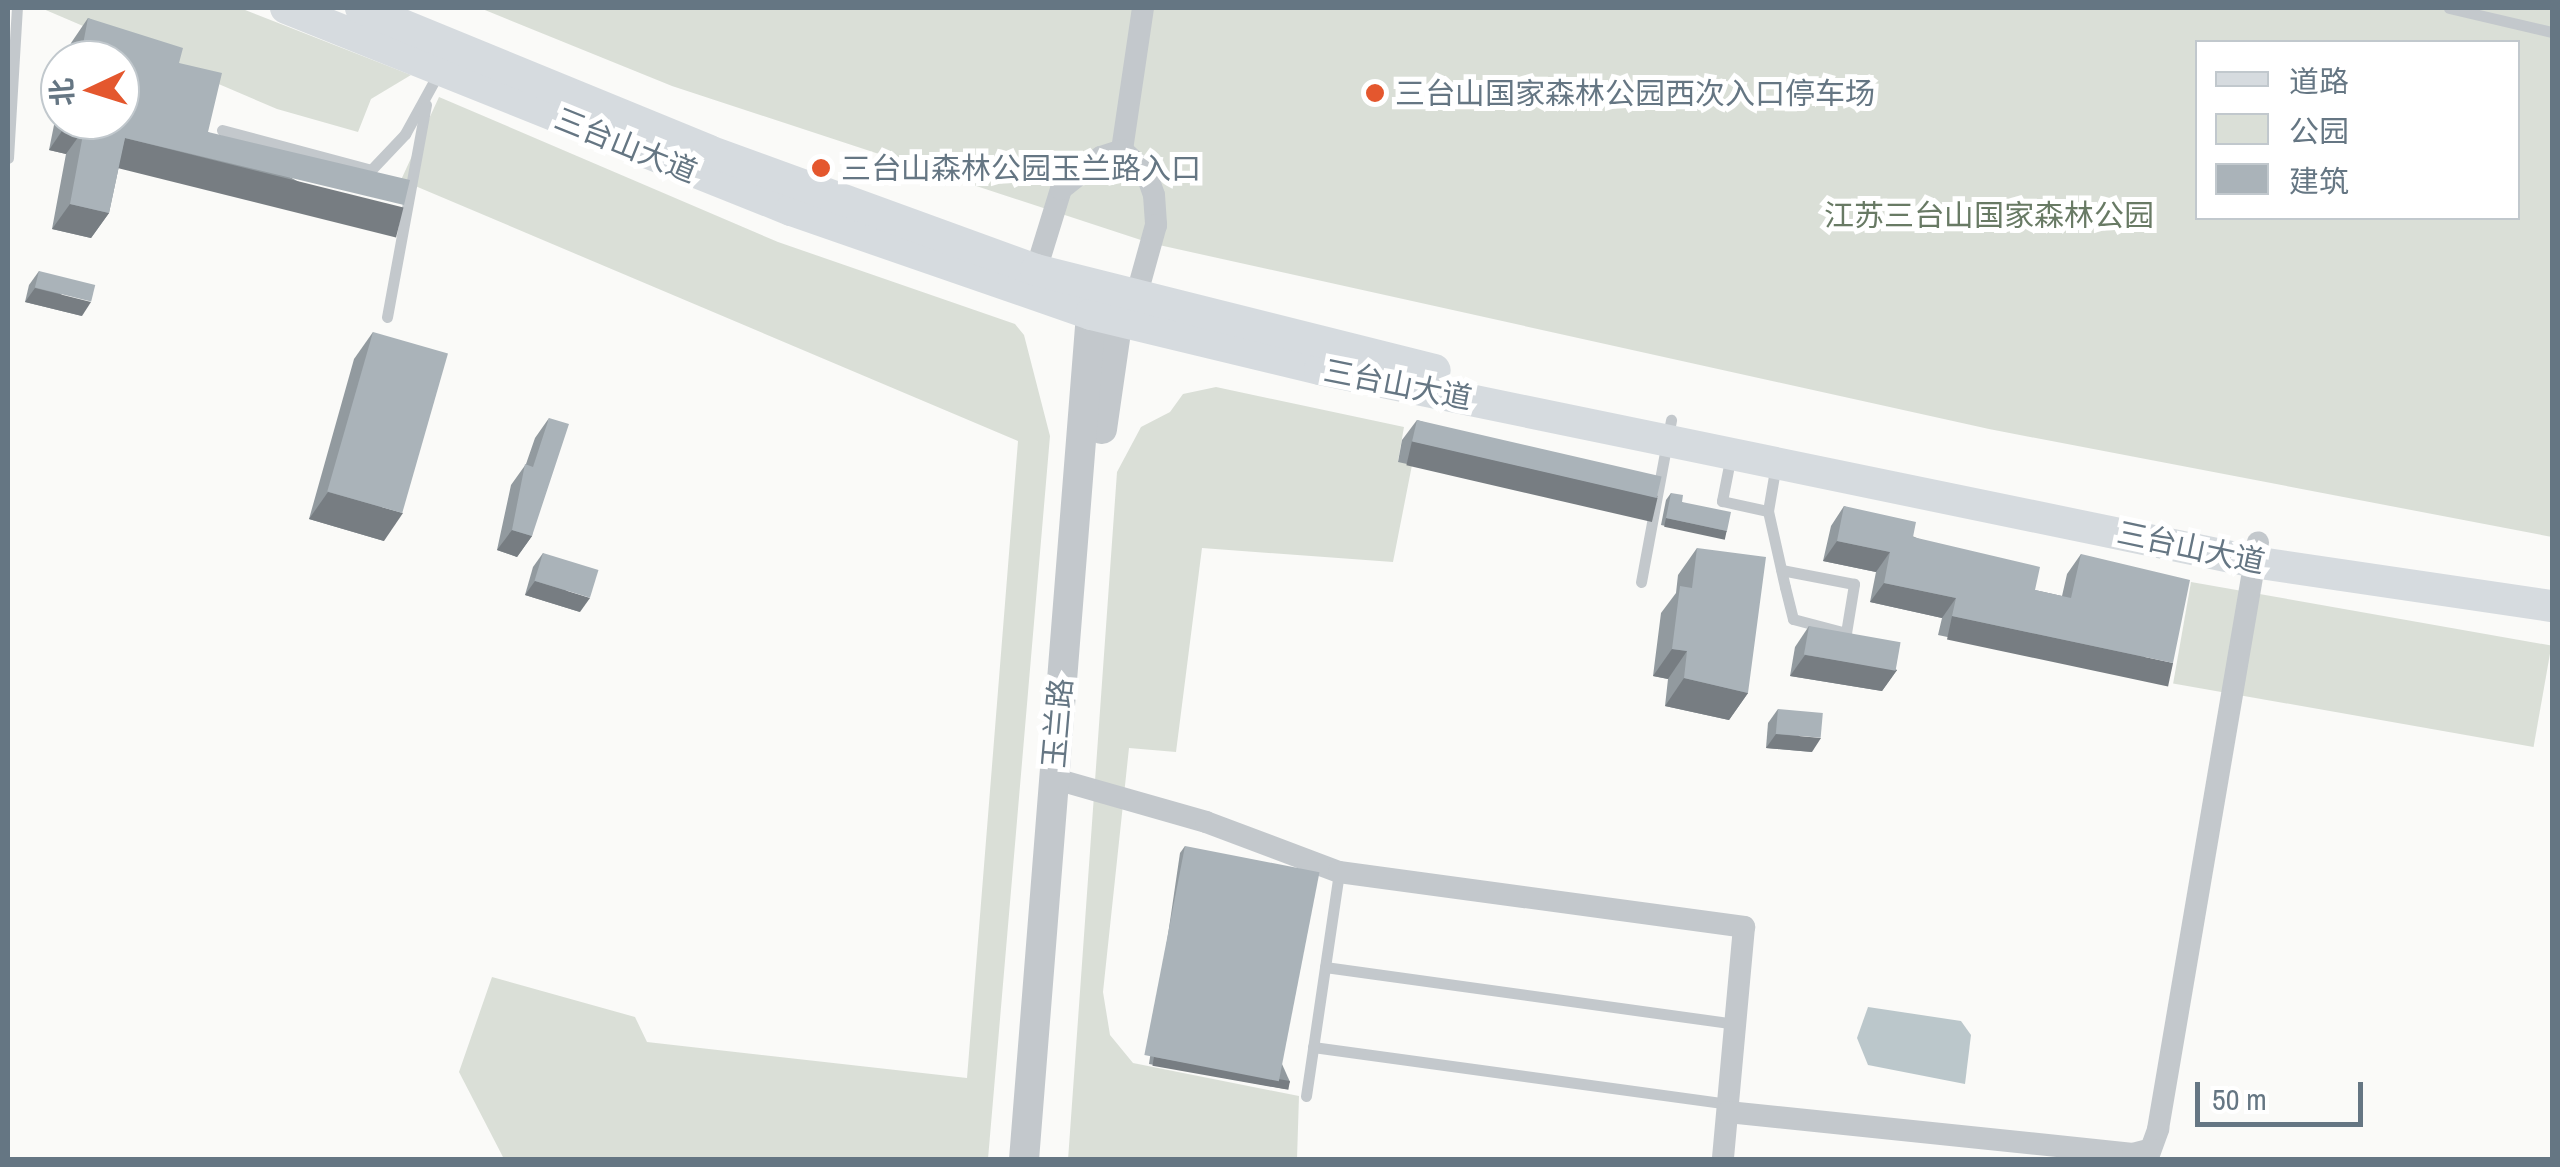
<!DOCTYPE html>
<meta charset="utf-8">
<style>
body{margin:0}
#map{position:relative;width:2560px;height:1167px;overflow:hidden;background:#fafaf8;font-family:"Archivo Narrow","Noto Sans SC",sans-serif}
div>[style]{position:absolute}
.green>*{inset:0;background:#dadfd7;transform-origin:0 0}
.water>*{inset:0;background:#bbc7cb}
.service>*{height:11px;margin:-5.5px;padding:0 5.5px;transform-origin:5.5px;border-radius:5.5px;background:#c3c8cc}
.minor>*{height:22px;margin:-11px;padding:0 11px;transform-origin:11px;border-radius:11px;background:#c3c8cc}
.tertiary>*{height:30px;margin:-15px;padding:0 15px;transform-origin:15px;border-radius:15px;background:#c3c8cc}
.secondary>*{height:32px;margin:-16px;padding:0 16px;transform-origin:16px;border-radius:16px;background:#d6dbdf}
.wall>*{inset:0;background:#929a9f}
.shaded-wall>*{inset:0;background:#777d82;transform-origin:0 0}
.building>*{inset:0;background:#aab3b9;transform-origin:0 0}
.dots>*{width:28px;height:28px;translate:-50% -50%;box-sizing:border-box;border:5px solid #fff;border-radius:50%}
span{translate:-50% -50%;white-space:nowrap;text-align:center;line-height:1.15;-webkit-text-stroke:10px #fff;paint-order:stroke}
.poi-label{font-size:30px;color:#657683}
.left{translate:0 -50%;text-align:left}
.street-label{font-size:30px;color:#657683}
.park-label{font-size:30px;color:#687a64}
.frame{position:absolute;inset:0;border:10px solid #657683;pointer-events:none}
.legend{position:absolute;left:2195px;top:40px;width:325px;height:180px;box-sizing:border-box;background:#fff;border:2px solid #c1c8cd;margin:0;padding:12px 18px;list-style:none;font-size:30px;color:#657683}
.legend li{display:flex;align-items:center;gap:20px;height:50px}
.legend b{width:50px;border:2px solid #c1c8cd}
.north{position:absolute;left:40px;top:40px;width:100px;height:100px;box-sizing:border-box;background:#fff;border:2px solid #c1c8cd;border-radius:50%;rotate:266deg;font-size:28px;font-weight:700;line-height:40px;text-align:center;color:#657683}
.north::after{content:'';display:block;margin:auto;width:35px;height:45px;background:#e4572e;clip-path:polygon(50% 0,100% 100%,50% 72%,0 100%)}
.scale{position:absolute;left:2195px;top:1082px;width:168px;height:45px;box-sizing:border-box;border:5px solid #657683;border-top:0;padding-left:12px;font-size:30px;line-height:35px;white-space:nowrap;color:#657683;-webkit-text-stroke:8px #fff;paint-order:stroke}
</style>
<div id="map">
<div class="green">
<i style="clip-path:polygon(41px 8px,240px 8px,411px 75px,371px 99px,358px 132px,277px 109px)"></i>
<i style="clip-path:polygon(evenodd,480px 8px,2552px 8px,2552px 537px,1989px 429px,1150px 243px,672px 86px,480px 8px,2198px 42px,2518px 42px,2518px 218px,2198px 218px,2198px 42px)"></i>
<i style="clip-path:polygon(439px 97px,778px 242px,1015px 324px,1024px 335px,1050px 436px,988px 1159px,504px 1159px,459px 1072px,492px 977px,635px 1017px,647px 1042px,967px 1078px,1018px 441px,401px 180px)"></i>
<i style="clip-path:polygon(1216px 387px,1404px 427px,1398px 461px,1412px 465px,1393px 562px,1202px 548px,1176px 752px,1129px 748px,1103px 992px,1110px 1035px,1133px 1063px,1299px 1096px,1297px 1159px,1068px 1160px,1117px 472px,1141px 427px,1170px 412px,1183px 394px)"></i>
<i style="left:2191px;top:582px;width:366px;height:103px;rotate:10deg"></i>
</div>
<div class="water">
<i style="clip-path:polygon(1868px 1007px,1961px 1021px,1971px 1035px,1965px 1084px,1868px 1065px,1857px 1038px)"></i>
</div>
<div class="service">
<i style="left:2449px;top:8px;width:106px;rotate:13.1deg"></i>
<i style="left:222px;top:130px;width:154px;rotate:15deg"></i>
<i style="left:371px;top:170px;width:50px;rotate:-46.6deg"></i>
<i style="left:405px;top:134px;width:68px;rotate:-61.2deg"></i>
<i style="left:8px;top:158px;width:150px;rotate:-86.6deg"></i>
<i style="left:387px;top:317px;width:216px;rotate:-79.6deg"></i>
<i style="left:1731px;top:455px;width:47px;rotate:101.1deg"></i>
<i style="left:1722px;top:501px;width:47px;rotate:12.3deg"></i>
<i style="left:1768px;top:511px;width:48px;rotate:-80.3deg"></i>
<i style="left:1768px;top:511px;width:78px;rotate:77.4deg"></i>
<i style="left:1785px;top:587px;width:33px;rotate:76deg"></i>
<i style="left:1793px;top:619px;width:55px;rotate:14.8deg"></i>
<i style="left:1846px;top:633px;width:50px;rotate:-80.7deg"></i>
<i style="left:1854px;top:584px;width:74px;rotate:-169.1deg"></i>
<i style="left:1641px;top:582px;width:165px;rotate:-79.5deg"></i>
<i style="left:1325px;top:967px;width:414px;rotate:7.9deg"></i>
<i style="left:1313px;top:1047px;width:419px;rotate:7.8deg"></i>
<i style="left:1306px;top:1096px;width:226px;rotate:-81.6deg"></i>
</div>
<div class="minor">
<i style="left:1122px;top:150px;width:144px;rotate:-81.6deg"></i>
<i style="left:1036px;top:270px;width:85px;rotate:-72.8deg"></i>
<i style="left:1061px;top:189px;width:51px;rotate:-38.7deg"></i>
<i style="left:1101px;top:157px;width:22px;rotate:-18deg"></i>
<i style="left:1122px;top:150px;width:33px;rotate:43deg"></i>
<i style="left:1146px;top:172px;width:24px;rotate:71deg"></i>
<i style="left:1154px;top:195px;width:30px;rotate:86deg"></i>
<i style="left:1156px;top:225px;width:75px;rotate:105.5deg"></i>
<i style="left:1052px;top:778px;width:160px;rotate:15.9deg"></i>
<i style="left:1206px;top:822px;width:142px;rotate:20.6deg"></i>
<i style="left:1339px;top:872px;width:409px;rotate:7.7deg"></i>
<i style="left:1744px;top:927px;width:234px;rotate:95.2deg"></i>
<i style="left:1728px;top:1112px;width:407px;rotate:5.9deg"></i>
<i style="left:2133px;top:1154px;width:16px;rotate:-15deg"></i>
<i style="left:2147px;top:1160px;width:33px;rotate:-70deg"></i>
<i style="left:2158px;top:1129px;width:595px;rotate:-80.33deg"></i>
</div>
<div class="tertiary">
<i style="left:1102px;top:429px;width:133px;rotate:-81.8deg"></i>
<i style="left:1024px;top:1160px;width:874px;rotate:-85.47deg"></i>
</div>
<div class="secondary">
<i style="left:286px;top:8px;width:544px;rotate:21.8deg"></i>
<i style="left:791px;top:210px;width:318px;rotate:19.1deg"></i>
<i style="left:1091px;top:314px;width:236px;rotate:13.5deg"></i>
<i style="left:1320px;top:369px;width:960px;rotate:11.66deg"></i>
<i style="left:2260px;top:563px;width:295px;rotate:8.4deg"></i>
<i style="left:361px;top:8px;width:376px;rotate:22.3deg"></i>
<i style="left:709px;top:151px;width:348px;rotate:20deg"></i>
<i style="left:1036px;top:270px;width:411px;rotate:14.1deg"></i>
</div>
<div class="wall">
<i style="clip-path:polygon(88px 18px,179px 63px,208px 132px,386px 230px,119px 166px,109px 213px,91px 238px,52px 229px,66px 154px,49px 150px,60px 95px,60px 120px,120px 120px,120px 60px,67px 60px,71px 43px)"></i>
<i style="clip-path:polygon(39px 271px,82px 316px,25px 302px,29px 285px)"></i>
<i style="clip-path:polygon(373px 332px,384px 541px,309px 519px,354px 359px)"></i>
<i style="clip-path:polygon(549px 418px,532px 536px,517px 557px,497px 550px,511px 485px,526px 464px,535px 438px)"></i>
<i style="clip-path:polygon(1417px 420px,1658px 496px,1644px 517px,1398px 462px,1402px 440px)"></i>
<i style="clip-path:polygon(1671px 493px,1682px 502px,1727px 531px,1722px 538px,1661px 525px,1666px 500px)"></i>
<i style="clip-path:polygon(1844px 506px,2035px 590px,2062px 596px,2067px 574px,2081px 554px,2160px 682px,1938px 635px,1942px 618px,1870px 602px,1876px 572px,1823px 561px,1831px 526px)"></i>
<i style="clip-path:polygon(1697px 548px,1748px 693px,1729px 720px,1665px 706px,1668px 679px,1653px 676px,1661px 613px,1676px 593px,1678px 575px)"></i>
<i style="clip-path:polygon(543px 553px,580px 612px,525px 595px,533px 567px)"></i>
<i style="clip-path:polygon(1809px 626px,1897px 670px,1882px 691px,1790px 676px,1795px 647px)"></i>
<i style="clip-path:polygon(1778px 709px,1812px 752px,1766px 748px,1768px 723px)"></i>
<i style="clip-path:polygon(1185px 846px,1290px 1082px,1285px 1089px,1149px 1064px,1180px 853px)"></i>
</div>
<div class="shaded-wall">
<i style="clip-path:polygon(66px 125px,84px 129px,66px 154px,49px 150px)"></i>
<i style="left:125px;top:138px;width:287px;height:31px;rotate:14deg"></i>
<i style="clip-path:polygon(70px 204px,109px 213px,91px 238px,52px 229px)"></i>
<i style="clip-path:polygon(35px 288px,91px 302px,82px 316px,25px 302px)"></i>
<i style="left:1412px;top:441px;width:252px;height:25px;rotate:13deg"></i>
<i style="clip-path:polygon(328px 492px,403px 513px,384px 541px,309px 519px)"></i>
<i style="left:1666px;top:518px;width:62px;height:9px;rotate:12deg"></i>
<i style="clip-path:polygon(512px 530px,532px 536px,517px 557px,497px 550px)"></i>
<i style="clip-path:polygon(1837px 541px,1890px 552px,1876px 572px,1823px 561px)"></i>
<i style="clip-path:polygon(535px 581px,590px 598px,580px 612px,525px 595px)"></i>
<i style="clip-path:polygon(1884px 583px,1956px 598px,1942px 618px,1870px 602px)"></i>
<i style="left:1952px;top:616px;width:226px;height:24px;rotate:12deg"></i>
<i style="clip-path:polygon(1672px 649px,1687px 651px,1668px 679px,1653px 676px)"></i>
<i style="clip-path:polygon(1805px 655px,1897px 670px,1882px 691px,1790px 676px)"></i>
<i style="clip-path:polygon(1684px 678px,1748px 693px,1729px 720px,1665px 706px)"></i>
<i style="clip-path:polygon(1776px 734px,1821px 738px,1812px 752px,1766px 748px)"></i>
<i style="left:1154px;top:1057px;width:138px;height:9px;rotate:10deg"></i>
</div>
<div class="building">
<i style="clip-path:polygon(88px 18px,183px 48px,179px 63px,222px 73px,208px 132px,410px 180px,404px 205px,125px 138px,109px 213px,70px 204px,84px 129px,66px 125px,67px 120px,120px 120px,120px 60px,80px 60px)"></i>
<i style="left:39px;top:271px;width:58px;height:17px;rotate:14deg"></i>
<i style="left:373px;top:332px;width:78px;height:166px;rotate:16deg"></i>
<i style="clip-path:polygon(549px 418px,569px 424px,532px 536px,512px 530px,525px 464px,533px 467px)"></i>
<i style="left:1417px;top:420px;width:251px;height:22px;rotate:13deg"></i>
<i style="clip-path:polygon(1671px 493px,1683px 495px,1682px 502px,1731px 512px,1727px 531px,1666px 518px)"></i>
<i style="clip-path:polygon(1844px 506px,1916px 522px,1913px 537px,2040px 567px,2035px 590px,2071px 598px,2081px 554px,2190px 580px,2173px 663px,1952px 616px,1956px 598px,1884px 583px,1890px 552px,1837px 541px)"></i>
<i style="clip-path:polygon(1697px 548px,1766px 557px,1748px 693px,1684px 678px,1687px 651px,1672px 649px,1680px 586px,1692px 588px)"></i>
<i style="left:543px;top:553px;width:58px;height:29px;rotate:17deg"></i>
<i style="left:1809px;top:626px;width:93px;height:29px;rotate:10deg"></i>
<i style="left:1778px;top:709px;width:45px;height:25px;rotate:5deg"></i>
<i style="left:1185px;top:846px;width:137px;height:213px;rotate:11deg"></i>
</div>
<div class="dots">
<i style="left:1375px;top:93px;background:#e4572e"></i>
<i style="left:821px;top:168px;background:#e4572e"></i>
</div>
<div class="poi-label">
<span class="left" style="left:1395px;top:93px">三台山国家森林公园西次入口停车场</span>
<span class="left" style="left:841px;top:168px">三台山森林公园玉兰路入口</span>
</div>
<div class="street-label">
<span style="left:626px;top:145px;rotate:22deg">三台山大道</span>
<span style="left:1398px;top:384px;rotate:11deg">三台山大道</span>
<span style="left:2191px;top:547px;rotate:12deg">三台山大道</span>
<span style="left:1057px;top:723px;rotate:-85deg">玉兰路</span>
</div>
<div class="park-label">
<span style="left:1989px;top:215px">江苏三台山国家森林公园</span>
</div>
<div class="frame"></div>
<ul class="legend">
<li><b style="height:12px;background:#d6dbdf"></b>道路</li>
<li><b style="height:28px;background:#dadfd7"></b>公园</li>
<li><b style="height:28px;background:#aab3b9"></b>建筑</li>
</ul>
<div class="north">北</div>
<div class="scale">50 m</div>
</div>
